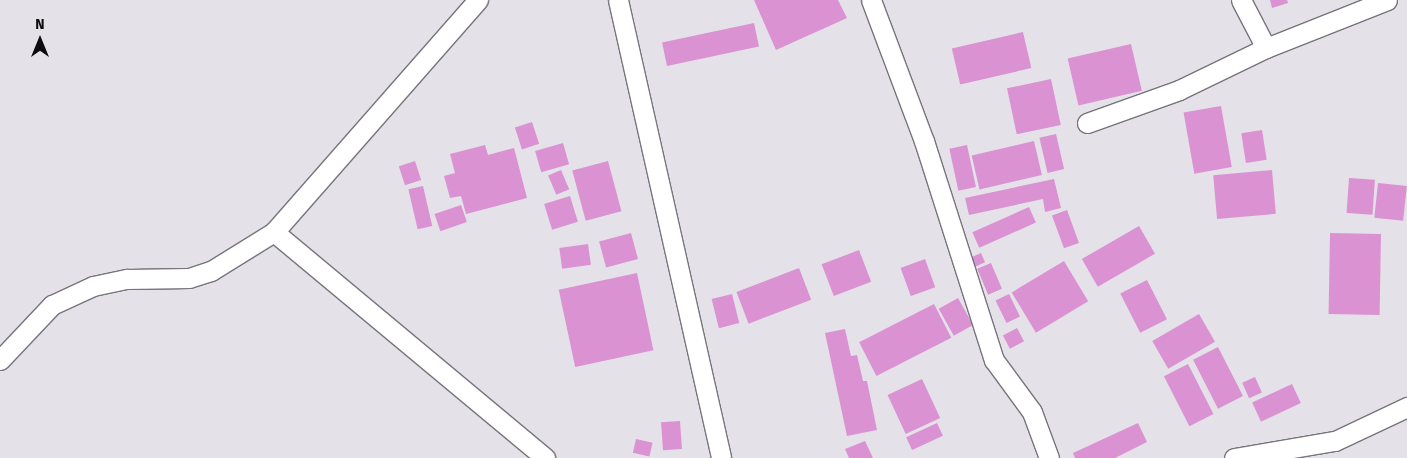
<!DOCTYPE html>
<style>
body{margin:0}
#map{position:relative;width:1407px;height:458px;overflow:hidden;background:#e4e1e9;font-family:"Fira Sans",sans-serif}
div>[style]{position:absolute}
.building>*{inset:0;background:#da92d2;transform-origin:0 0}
.roads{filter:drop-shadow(1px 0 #77747b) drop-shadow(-1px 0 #77747b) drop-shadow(0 1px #77747b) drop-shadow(0 -1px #77747b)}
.minor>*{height:19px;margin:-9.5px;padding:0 9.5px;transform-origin:9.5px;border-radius:9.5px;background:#fff}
span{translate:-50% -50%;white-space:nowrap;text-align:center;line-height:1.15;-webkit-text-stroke:4.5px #e4e1e9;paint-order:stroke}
.north{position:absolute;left:15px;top:15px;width:50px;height:50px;-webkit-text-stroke:4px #e4e1e9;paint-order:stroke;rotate:0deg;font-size:14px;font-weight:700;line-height:20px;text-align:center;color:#0c0b0d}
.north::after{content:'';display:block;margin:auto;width:18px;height:22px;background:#0c0b0d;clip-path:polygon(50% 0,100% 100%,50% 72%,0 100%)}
</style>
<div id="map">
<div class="building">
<i style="clip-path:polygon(754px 0,838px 0,847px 18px,776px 50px)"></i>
<i style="clip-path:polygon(1270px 0,1287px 0,1288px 3px,1272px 8px)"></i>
<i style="left:754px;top:23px;width:24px;height:94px;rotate:78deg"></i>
<i style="left:1023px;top:32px;width:37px;height:73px;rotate:77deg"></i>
<i style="left:1131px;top:44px;width:48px;height:65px;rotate:77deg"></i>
<i style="left:1051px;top:79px;width:47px;height:45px;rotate:78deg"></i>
<i style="left:1221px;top:106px;width:62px;height:38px;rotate:80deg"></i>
<i style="left:532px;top:122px;width:23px;height:18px;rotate:72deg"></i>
<i style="left:1262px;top:130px;width:30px;height:21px;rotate:81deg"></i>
<i style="left:1056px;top:134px;width:36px;height:17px;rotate:77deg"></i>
<i style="left:1034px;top:141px;width:35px;height:64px;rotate:77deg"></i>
<i style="left:563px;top:143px;width:22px;height:29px;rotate:74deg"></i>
<i style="clip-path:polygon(485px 145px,488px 155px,514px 148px,527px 198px,466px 214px,461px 196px,450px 198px,444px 176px,455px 173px,450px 154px)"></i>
<i style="left:967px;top:145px;width:43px;height:18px;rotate:78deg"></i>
<i style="left:415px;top:161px;width:20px;height:17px;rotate:72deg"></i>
<i style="left:608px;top:161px;width:52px;height:37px;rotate:75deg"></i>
<i style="left:561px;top:170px;width:21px;height:14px;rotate:67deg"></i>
<i style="left:1272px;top:170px;width:44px;height:59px;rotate:85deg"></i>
<i style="left:1349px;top:178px;width:26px;height:35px;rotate:4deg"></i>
<i style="clip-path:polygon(1054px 179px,1061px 208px,1045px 212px,1043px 199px,969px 215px,965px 198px)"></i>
<i style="left:1378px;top:183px;width:29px;height:35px;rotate:6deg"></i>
<i style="left:423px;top:186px;width:41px;height:15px;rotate:77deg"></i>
<i style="left:570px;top:196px;width:27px;height:27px;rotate:73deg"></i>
<i style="left:461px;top:205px;width:18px;height:28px;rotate:71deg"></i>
<i style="left:1029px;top:207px;width:17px;height:62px;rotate:66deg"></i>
<i style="left:1067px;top:210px;width:35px;height:16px;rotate:70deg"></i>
<i style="left:1139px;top:226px;width:32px;height:66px;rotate:60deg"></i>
<i style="left:631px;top:233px;width:27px;height:33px;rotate:75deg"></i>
<i style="left:1330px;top:233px;width:51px;height:81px;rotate:1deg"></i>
<i style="left:588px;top:244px;width:21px;height:29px;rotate:82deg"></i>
<i style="left:859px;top:250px;width:34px;height:40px;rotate:69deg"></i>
<i style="left:981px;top:253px;width:10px;height:16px;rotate:66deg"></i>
<i style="left:925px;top:259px;width:30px;height:26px;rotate:70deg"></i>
<i style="left:1064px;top:261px;width:47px;height:61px;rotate:59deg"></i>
<i style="left:991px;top:263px;width:28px;height:15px;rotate:67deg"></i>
<i style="left:799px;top:268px;width:34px;height:67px;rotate:69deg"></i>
<i style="left:637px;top:273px;width:79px;height:80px;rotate:78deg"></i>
<i style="left:1147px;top:280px;width:44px;height:30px;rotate:63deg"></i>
<i style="left:732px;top:294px;width:30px;height:21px;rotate:76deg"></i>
<i style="left:1009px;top:294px;width:25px;height:15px;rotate:64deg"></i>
<i style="left:958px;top:298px;width:31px;height:22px;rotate:61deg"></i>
<i style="left:934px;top:304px;width:38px;height:84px;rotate:63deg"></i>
<i style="left:1199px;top:314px;width:32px;height:54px;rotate:60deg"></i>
<i style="left:1017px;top:328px;width:15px;height:16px;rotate:62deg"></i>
<i style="clip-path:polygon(845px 329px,851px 356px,857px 355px,863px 381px,867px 381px,877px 430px,847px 436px,825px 333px)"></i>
<i style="left:1218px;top:347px;width:55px;height:28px;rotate:63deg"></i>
<i style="left:1188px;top:364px;width:56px;height:27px;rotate:63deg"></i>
<i style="left:1255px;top:377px;width:17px;height:14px;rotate:66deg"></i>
<i style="left:922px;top:379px;width:43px;height:38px;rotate:65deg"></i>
<i style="left:1292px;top:384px;width:21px;height:44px;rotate:65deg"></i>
<i style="left:680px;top:421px;width:28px;height:19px;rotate:86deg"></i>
<i style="left:937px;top:423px;width:14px;height:34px;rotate:65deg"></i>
<i style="clip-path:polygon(1138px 423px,1147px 442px,1115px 458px,1075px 458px,1073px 453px)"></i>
<i style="left:636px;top:439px;width:17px;height:14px;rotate:13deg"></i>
<i style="clip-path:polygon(865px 441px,873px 458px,849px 458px,845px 449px)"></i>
</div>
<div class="roads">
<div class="minor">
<i style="left:618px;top:0;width:469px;rotate:77.3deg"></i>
<i style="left:871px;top:0;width:151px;rotate:69.4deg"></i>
<i style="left:924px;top:141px;width:230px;rotate:72.3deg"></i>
<i style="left:994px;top:360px;width:64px;rotate:53.8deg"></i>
<i style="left:1032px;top:412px;width:49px;rotate:69.7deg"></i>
<i style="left:1241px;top:0;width:54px;rotate:62.5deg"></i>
<i style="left:1266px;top:48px;width:130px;rotate:-21.6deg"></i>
<i style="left:1087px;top:123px;width:98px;rotate:-19.7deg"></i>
<i style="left:1179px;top:90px;width:97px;rotate:-25.8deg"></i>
<i style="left:274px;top:232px;width:353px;rotate:39.8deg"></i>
<i style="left:0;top:360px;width:76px;rotate:-46.6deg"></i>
<i style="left:52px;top:305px;width:45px;rotate:-24.9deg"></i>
<i style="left:93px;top:286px;width:35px;rotate:-12deg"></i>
<i style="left:127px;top:279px;width:62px;rotate:-0.9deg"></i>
<i style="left:189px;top:278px;width:23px;rotate:-18deg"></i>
<i style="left:211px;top:271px;width:74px;rotate:-31.8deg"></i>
<i style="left:274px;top:232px;width:309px;rotate:-48.7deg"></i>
<i style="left:1234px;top:458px;width:102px;rotate:-9.6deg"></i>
<i style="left:1335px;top:441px;width:80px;rotate:-25.3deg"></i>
</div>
</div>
<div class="north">N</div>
</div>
